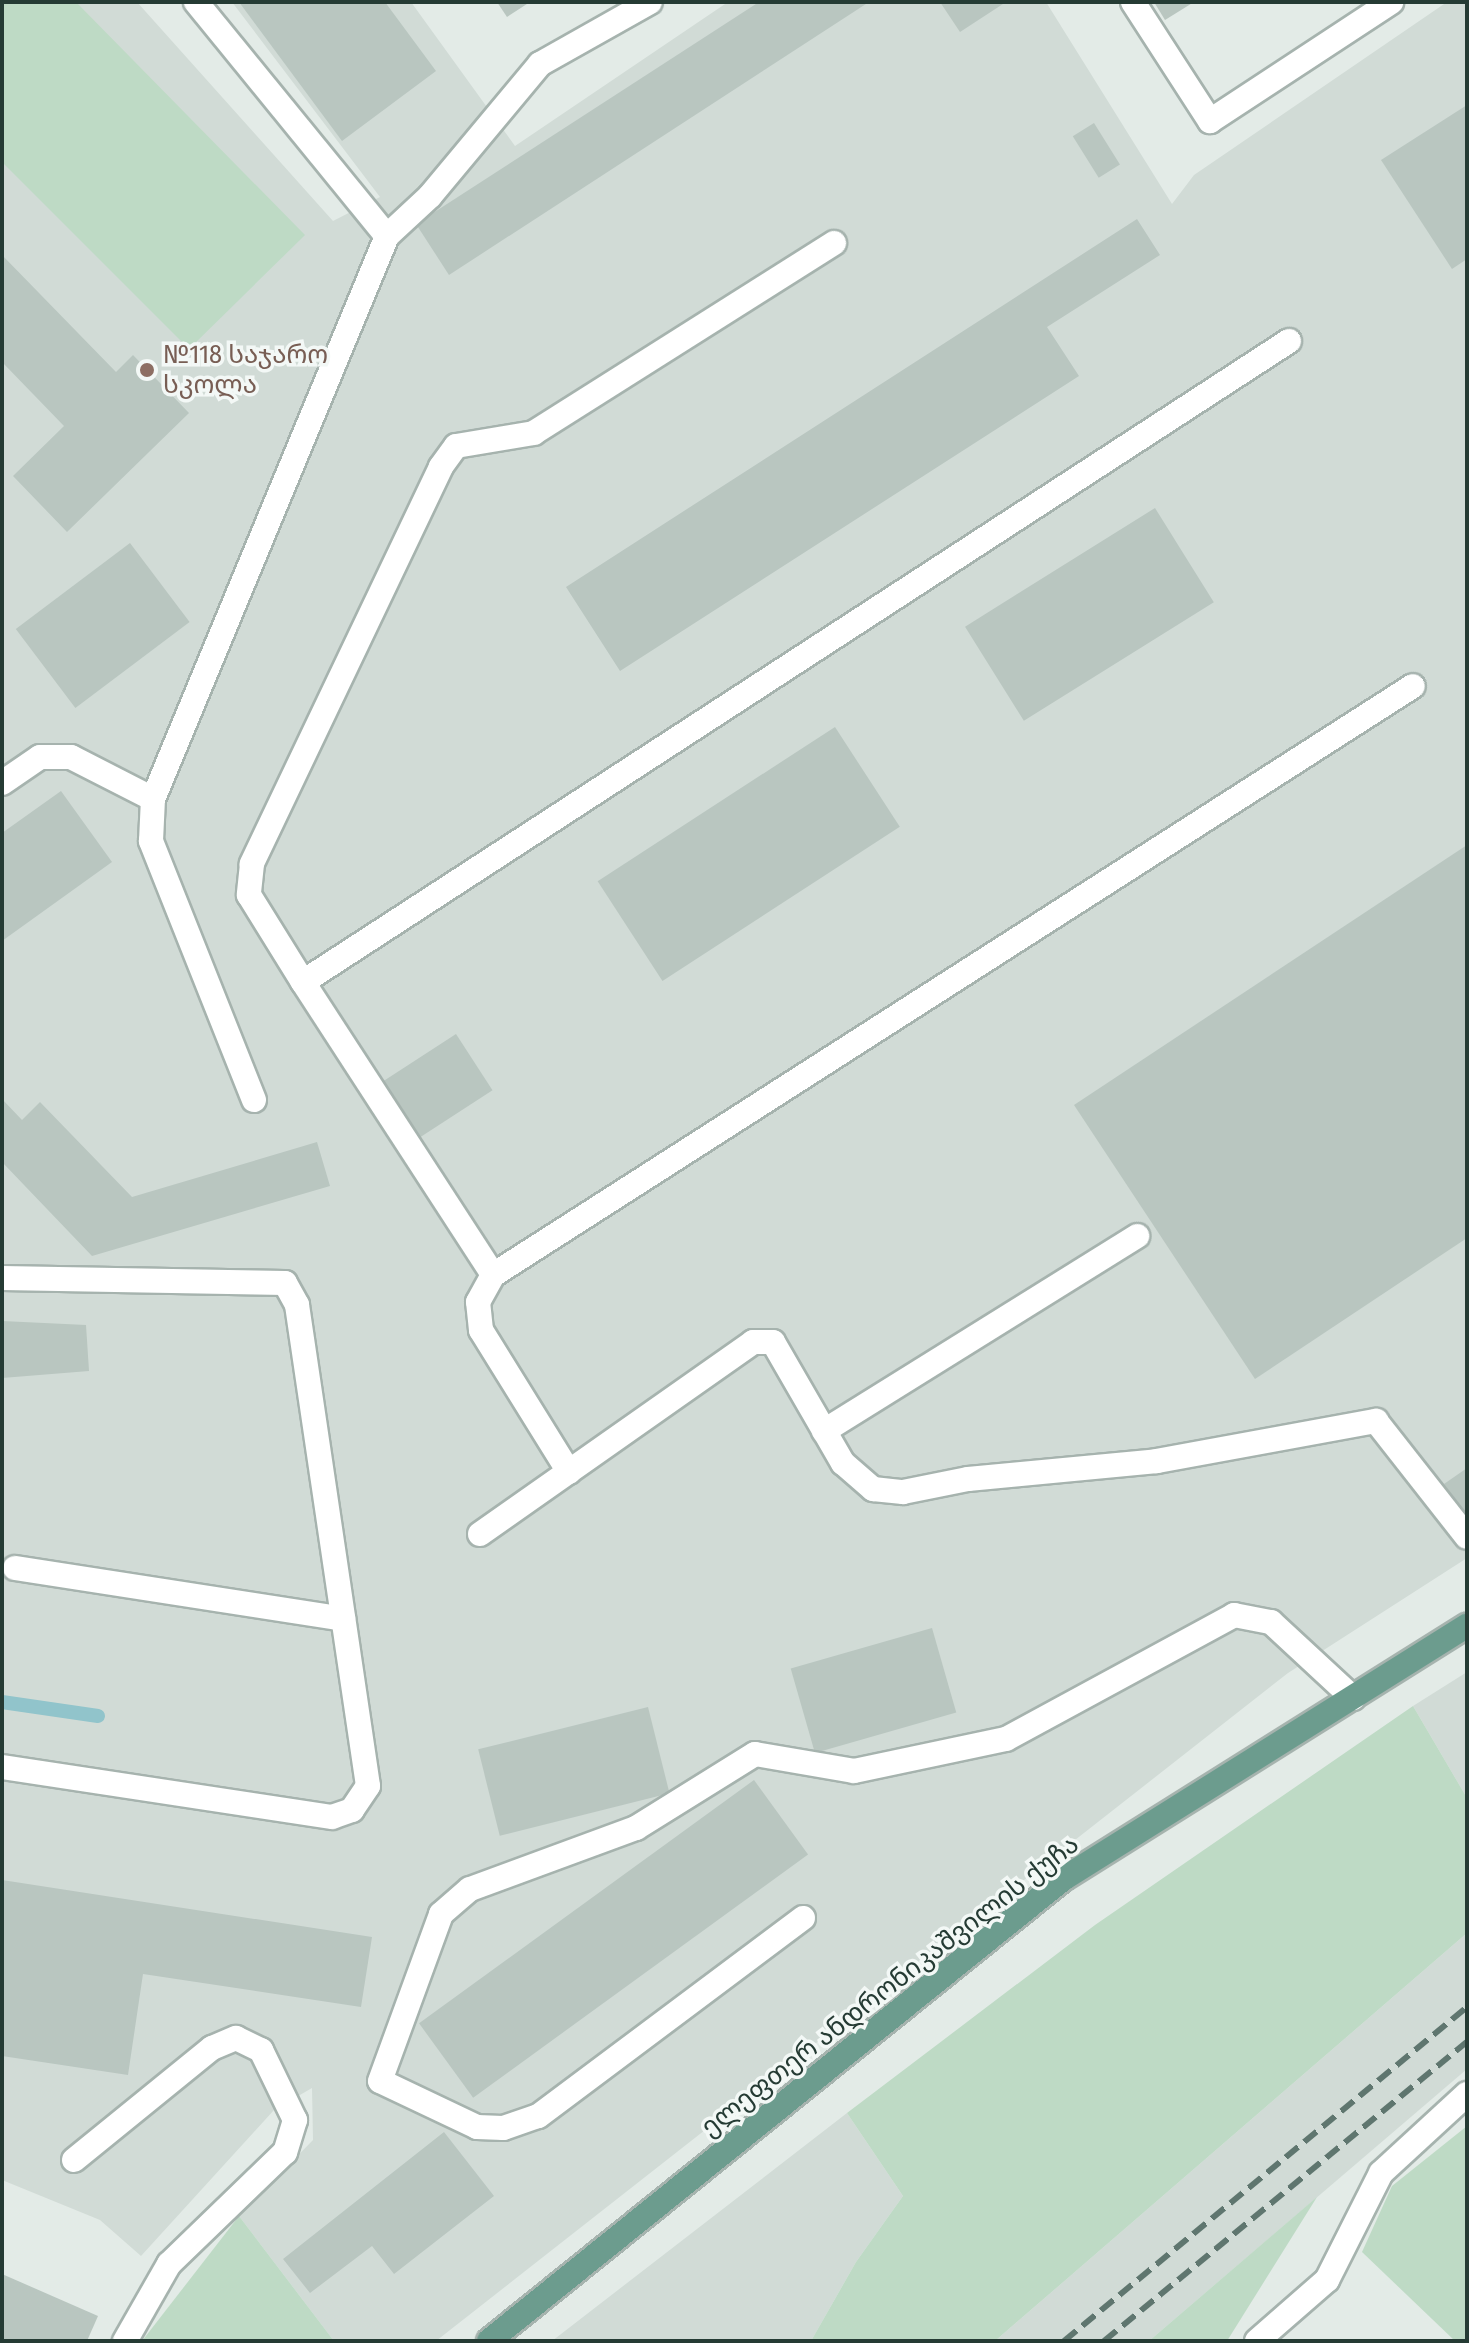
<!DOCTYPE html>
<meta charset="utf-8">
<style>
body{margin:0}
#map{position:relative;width:1469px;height:2343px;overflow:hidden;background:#e3ebe7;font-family:"Fira Sans Condensed","Noto Sans Georgian",sans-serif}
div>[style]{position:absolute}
.built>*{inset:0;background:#d1dbd6}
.green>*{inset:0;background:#bedac5}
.stream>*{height:14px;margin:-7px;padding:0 7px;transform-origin:7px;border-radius:7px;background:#91c4cb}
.building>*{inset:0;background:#b9c6c0;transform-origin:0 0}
.roads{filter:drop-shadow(2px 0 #a6b3ae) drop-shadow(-2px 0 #a6b3ae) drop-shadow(0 2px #a6b3ae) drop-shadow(0 -2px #a6b3ae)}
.minor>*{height:24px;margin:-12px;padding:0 12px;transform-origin:12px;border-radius:12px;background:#fff}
.major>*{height:24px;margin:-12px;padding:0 12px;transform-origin:12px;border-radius:12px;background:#6c9c8e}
.rail>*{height:6px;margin-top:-3px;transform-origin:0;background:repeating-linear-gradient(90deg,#5f766f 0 16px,transparent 0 24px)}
.dots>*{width:22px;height:22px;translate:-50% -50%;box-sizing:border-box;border:4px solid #f3f8f6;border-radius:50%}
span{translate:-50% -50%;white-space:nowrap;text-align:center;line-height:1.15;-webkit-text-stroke:7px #f3f8f6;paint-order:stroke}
.education-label{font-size:26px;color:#785e54}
.left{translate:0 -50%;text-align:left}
.street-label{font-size:26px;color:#253b34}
.frame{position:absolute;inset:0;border:4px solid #253b34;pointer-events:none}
</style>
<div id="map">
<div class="built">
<i style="clip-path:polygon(2px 2px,137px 2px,333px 221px,380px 197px,232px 2px,411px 2px,515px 146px,728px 2px,1046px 2px,1172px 204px,1194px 175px,1447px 2px,1467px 2px,1467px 1558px,1288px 1673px,436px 2341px,334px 2341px,239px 2216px,313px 2140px,312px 2088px,274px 2110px,141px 2256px,100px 2220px,2px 2180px)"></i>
<i style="clip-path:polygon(1467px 1672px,1467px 1798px,1413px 1706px)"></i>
<i style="clip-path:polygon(1467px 1933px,1467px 2069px,1149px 2341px,995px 2341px)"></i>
<i style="clip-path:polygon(847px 2113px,903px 2196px,856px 2262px,811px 2341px,552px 2341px)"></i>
</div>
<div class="green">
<i style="clip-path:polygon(2px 2px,76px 2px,305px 235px,189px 349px,2px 162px)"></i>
<i style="clip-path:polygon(1413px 1706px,1467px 1798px,1467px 1933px,995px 2341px,811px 2341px,856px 2262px,903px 2196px,847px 2113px,1095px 1925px)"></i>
<i style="clip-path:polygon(1467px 2126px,1467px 2341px,1455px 2341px,1362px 2252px,1392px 2186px)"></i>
<i style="clip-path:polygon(1317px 2197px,1227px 2341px,1149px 2341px)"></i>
<i style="clip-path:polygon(239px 2216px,334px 2341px,142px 2341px)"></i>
</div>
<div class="stream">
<i style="left:2px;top:1702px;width:97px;rotate:8.3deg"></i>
</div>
<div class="building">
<i style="clip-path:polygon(239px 2px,385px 2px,436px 71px,342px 141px)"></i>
<i style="clip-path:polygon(497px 2px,530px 2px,507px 17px)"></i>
<i style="clip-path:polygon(759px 2px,869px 2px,449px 275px,416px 224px)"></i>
<i style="clip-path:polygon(940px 2px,1006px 2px,960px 32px)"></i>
<i style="clip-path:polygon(1154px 2px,1194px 2px,1165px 20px)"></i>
<i style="clip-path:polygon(1467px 105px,1467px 259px,1452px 269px,1381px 160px)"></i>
<i style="left:1094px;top:123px;width:49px;height:25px;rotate:58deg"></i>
<i style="clip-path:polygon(1137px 219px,1160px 255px,1047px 327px,1079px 376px,620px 671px,566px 587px)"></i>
<i style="clip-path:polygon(2px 255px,116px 372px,133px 355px,189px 413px,67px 532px,13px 476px,64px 426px,2px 362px)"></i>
<i style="left:1155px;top:508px;width:111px;height:224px;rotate:58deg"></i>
<i style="left:130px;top:543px;width:99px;height:143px;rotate:53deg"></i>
<i style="left:835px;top:727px;width:119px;height:283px;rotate:57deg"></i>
<i style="clip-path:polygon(61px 791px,112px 862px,2px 941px,2px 833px)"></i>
<i style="clip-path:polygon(1467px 845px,1467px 1238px,1255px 1379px,1074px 1105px)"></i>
<i style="left:456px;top:1034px;width:67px;height:90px;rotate:57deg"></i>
<i style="clip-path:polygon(2px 1099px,22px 1120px,40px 1102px,132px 1197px,317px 1142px,330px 1186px,92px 1256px,2px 1162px)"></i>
<i style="clip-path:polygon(2px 1321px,86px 1325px,89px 1371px,2px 1378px)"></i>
<i style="clip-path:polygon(1467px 1468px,1467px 1517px,1444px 1484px)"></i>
<i style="left:932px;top:1628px;width:88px;height:147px;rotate:74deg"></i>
<i style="left:648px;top:1707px;width:89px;height:175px;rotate:76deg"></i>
<i style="left:754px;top:1780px;width:92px;height:414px;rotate:54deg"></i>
<i style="clip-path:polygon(2px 1880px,372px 1937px,361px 2007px,143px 1974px,128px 2075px,2px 2056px)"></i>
<i style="clip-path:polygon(444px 2132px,494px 2196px,394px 2274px,372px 2246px,310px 2293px,283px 2259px)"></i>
<i style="clip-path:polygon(2px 2274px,98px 2316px,87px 2341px,2px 2341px)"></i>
</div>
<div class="roads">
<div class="minor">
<i style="left:196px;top:2px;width:302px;rotate:50.8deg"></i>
<i style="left:1133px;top:2px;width:142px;rotate:57.1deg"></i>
<i style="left:1210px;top:121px;width:217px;rotate:-33.3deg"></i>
<i style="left:834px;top:243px;width:355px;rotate:147.7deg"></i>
<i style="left:534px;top:433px;width:79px;rotate:170.5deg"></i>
<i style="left:456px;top:446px;width:26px;rotate:126deg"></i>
<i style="left:441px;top:467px;width:440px;rotate:115.5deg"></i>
<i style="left:252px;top:864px;width:31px;rotate:96deg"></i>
<i style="left:249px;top:895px;width:102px;rotate:58.2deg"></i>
<i style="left:303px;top:982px;width:1176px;rotate:-33.03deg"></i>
<i style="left:2px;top:783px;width:46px;rotate:-34.4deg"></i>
<i style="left:40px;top:757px;width:31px"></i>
<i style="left:71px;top:757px;width:92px;rotate:27.1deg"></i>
<i style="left:303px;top:982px;width:349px;rotate:57deg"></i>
<i style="left:254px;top:1100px;width:279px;rotate:-111.7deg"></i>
<i style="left:151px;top:841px;width:42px;rotate:-87.3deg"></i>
<i style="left:153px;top:799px;width:610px;rotate:-67.43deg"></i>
<i style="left:387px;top:236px;width:59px;rotate:-42.9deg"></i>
<i style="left:430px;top:196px;width:172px;rotate:-50.2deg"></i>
<i style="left:540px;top:64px;width:126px;rotate:-29.4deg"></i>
<i style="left:2px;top:1278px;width:283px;rotate:1deg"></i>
<i style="left:285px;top:1283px;width:25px;rotate:61deg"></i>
<i style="left:297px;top:1305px;width:486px;rotate:81.6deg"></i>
<i style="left:368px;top:1786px;width:29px;rotate:124deg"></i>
<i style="left:352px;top:1810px;width:21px;rotate:161deg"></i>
<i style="left:332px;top:1817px;width:334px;rotate:-171.4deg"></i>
<i style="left:824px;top:1431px;width:369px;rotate:-31.9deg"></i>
<i style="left:569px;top:1472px;width:167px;rotate:-121.8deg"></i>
<i style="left:481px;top:1330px;width:28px;rotate:-96deg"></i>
<i style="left:478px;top:1302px;width:31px;rotate:-61deg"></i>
<i style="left:493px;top:1275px;width:1092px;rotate:-32.63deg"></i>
<i style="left:480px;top:1534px;width:334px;rotate:-35.1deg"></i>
<i style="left:753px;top:1342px;width:20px"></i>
<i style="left:773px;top:1342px;width:140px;rotate:60deg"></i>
<i style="left:843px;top:1463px;width:40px;rotate:41deg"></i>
<i style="left:873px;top:1489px;width:30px;rotate:6deg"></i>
<i style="left:903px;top:1492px;width:66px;rotate:-11.3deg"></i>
<i style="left:968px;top:1479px;width:190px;rotate:-5.4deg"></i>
<i style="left:1157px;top:1461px;width:223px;rotate:-10.4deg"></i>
<i style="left:1376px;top:1421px;width:147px;rotate:51.9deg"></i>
<i style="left:15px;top:1568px;width:332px;rotate:8.8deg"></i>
<i style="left:803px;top:1918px;width:331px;rotate:143.2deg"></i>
<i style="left:538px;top:2116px;width:37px;rotate:161deg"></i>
<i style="left:503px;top:2128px;width:26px;rotate:-178deg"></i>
<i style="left:477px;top:2127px;width:107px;rotate:-154.6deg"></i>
<i style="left:380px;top:2081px;width:178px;rotate:-69.9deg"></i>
<i style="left:441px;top:1914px;width:38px;rotate:-41deg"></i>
<i style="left:470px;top:1889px;width:177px;rotate:-20.2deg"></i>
<i style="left:636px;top:1828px;width:140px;rotate:-31.9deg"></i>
<i style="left:755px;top:1754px;width:100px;rotate:9.7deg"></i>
<i style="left:854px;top:1771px;width:155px;rotate:-11.9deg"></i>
<i style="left:1006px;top:1739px;width:260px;rotate:-28.5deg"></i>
<i style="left:1234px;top:1615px;width:38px;rotate:11deg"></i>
<i style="left:1271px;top:1622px;width:112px;rotate:42.8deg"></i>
<i style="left:74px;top:2160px;width:178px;rotate:-39.1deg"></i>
<i style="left:212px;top:2048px;width:26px;rotate:-23deg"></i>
<i style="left:236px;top:2038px;width:28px;rotate:26deg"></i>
<i style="left:261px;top:2050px;width:78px;rotate:64.1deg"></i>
<i style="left:295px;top:2120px;width:34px;rotate:107deg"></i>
<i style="left:285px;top:2152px;width:161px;rotate:136deg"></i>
<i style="left:169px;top:2264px;width:89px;rotate:119.7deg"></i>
<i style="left:1257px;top:2341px;width:93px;rotate:-41.1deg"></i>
<i style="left:1327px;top:2280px;width:120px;rotate:-63.2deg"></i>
<i style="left:1381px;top:2173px;width:117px;rotate:-42.6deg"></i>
</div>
<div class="major">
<i style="left:489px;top:2341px;width:737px;rotate:-38.83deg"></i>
<i style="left:1063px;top:1879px;width:477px;rotate:-32.1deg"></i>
</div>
</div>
<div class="rail">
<i style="left:1064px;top:2341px;width:523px;rotate:-39.65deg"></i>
<i style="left:1104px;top:2341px;width:470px;rotate:-39.5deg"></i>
</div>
<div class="dots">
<i style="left:147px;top:370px;background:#8d6e63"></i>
</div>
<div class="education-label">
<span class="left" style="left:163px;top:370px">№118 საჯარო<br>სკოლა</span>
</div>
<div class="street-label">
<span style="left:890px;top:1986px;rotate:-38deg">ელეფთერ ანდრონიკაშვილის ქუჩა</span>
</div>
<div class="frame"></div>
</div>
